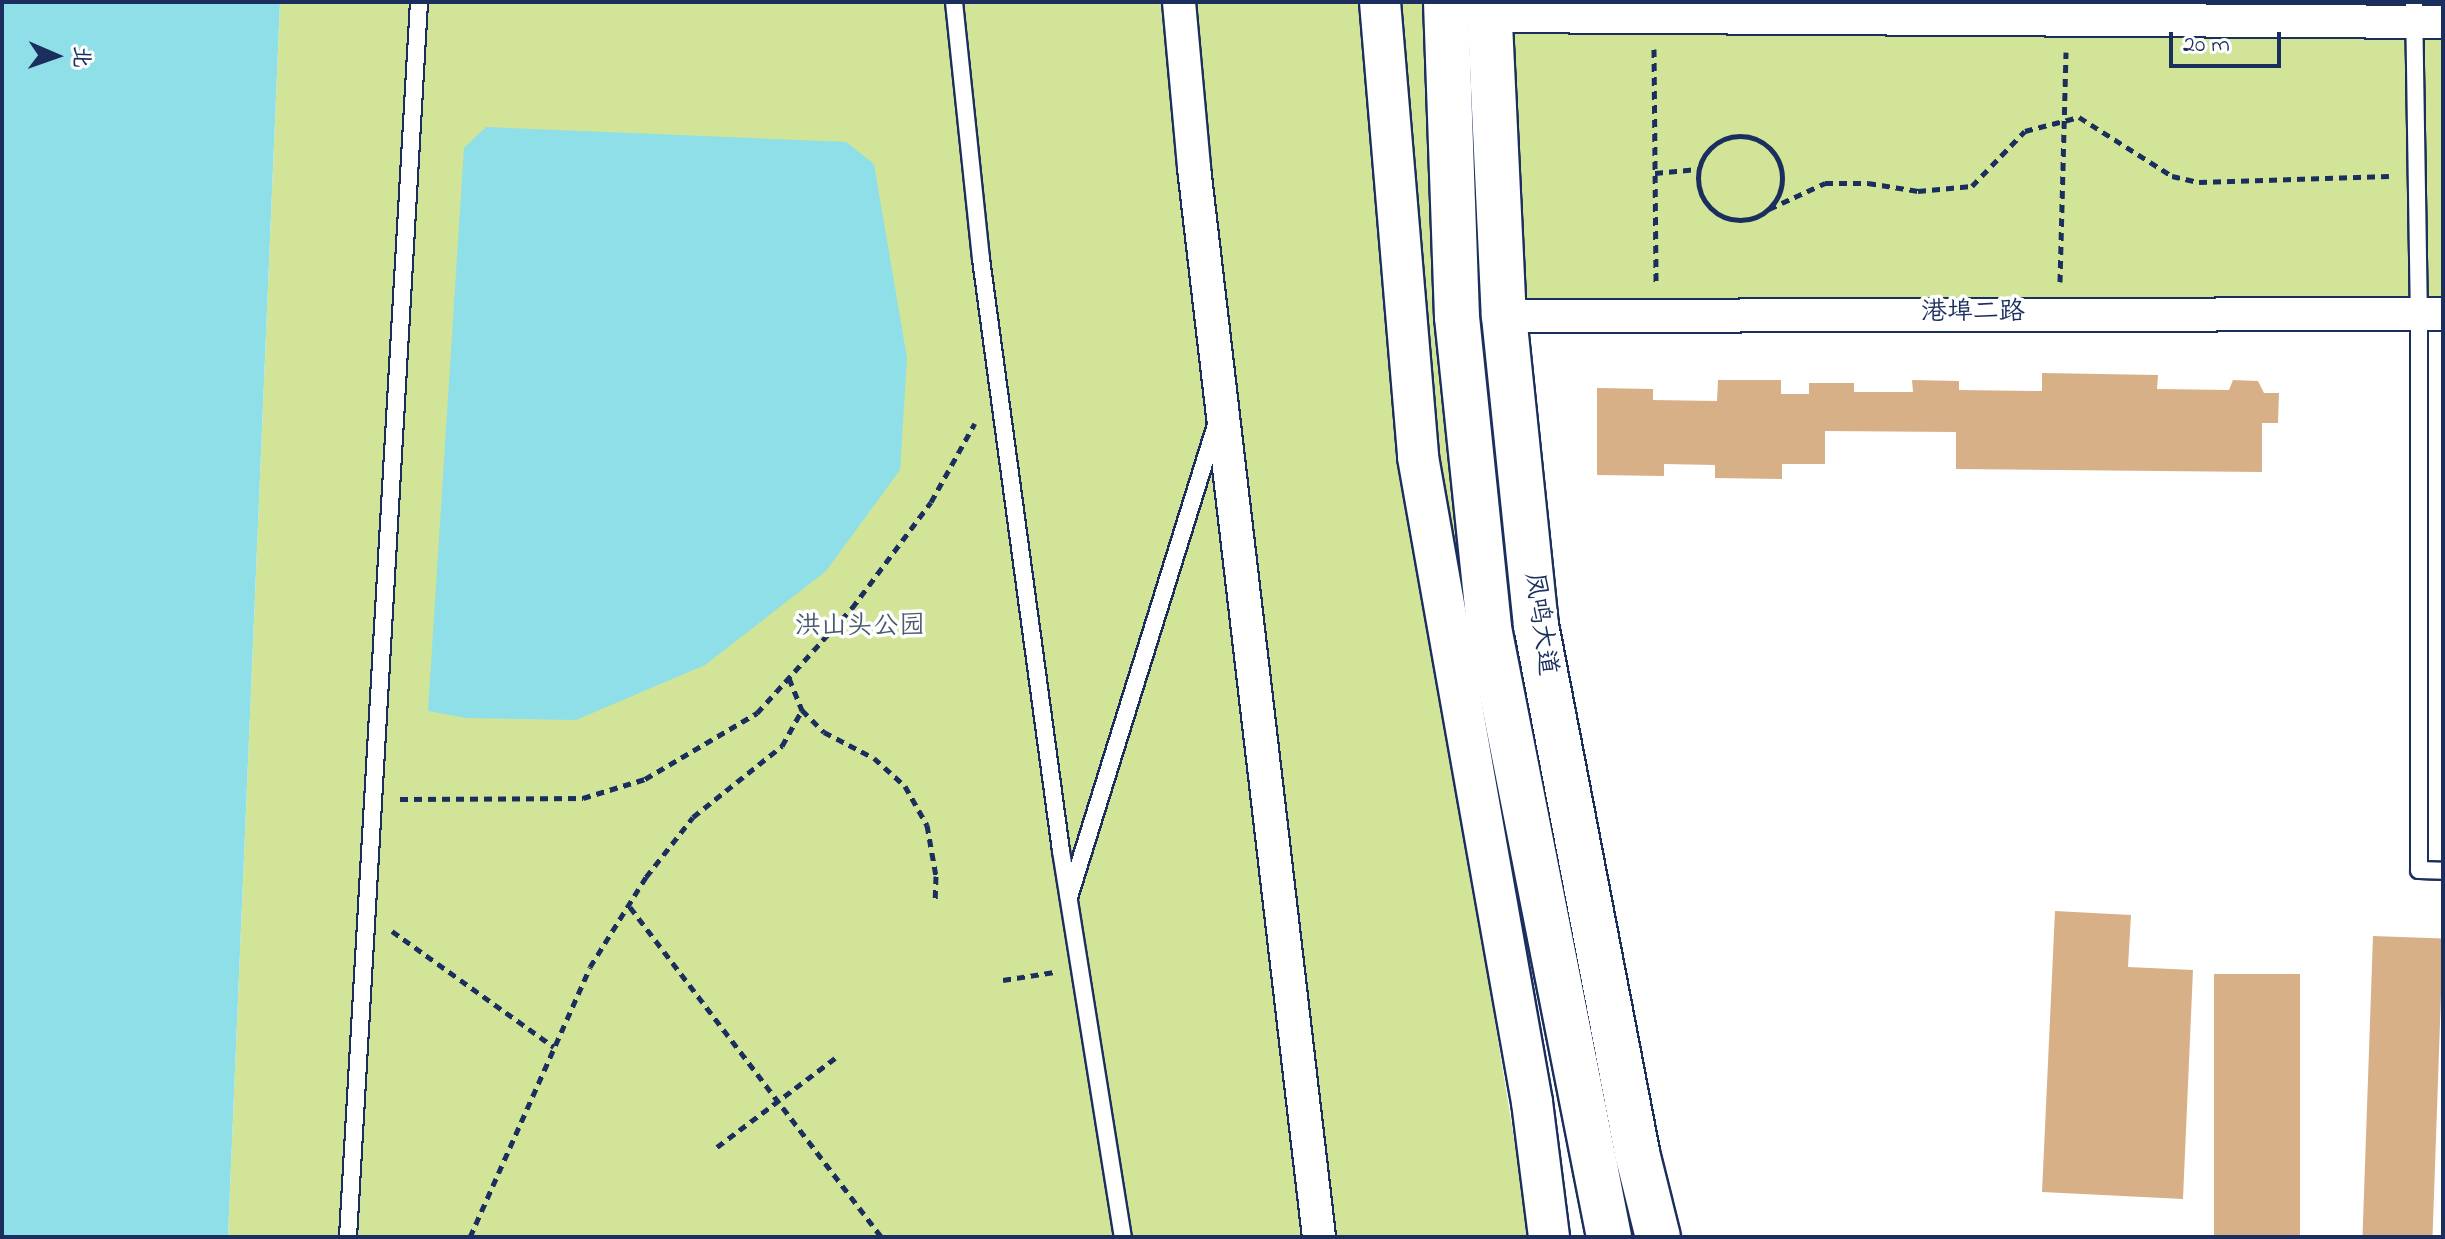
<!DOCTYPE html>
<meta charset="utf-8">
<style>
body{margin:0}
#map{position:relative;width:2445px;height:1239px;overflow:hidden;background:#fff;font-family:"Indie Flower","LXGW WenKai TC",sans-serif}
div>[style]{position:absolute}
.green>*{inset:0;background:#d1e498;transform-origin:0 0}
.water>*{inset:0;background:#8edfe7}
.building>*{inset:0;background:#d7b088;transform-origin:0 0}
.path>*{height:5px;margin-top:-2.5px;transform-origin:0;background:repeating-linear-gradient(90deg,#1b2f5e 0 8px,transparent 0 14px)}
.path>.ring{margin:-2.5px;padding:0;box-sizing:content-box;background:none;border:5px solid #1b2f5e;border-radius:50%}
.roads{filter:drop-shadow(2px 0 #1b2f5e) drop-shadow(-2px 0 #1b2f5e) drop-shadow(0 2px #1b2f5e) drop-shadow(0 -2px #1b2f5e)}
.service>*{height:16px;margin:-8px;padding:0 8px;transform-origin:8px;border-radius:8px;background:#fff}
.minor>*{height:32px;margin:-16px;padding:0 16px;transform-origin:16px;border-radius:16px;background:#fff}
.tertiary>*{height:40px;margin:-20px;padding:0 20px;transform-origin:20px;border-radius:20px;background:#fff}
.secondary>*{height:44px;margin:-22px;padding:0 22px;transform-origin:22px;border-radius:22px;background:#fff}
span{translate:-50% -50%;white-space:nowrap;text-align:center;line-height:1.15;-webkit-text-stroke:7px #fff;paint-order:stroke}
.street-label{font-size:26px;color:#1b2f5e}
.park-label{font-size:26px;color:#485c6c}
.frame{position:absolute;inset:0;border:4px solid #1b2f5e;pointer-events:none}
.north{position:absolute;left:16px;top:16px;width:80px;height:80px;-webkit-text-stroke:6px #fff;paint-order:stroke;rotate:92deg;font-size:22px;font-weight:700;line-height:32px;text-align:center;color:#1b2f5e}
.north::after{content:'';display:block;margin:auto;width:28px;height:36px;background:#1b2f5e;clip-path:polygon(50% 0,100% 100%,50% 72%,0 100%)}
.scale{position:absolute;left:2169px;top:32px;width:112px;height:36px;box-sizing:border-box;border:4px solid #1b2f5e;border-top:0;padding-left:10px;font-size:24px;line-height:28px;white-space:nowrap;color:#1b2f5e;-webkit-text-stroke:6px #fff;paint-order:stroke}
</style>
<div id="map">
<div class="green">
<i style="clip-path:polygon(280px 2px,1464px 2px,1468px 856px,1530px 1237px,228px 1237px)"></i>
<i style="left:1489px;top:16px;width:954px;height:300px"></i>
</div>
<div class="water">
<i style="clip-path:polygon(2px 2px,280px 2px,228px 1237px,2px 1237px)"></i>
<i style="clip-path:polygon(486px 127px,846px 142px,874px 164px,907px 358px,900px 470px,826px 571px,705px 665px,576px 720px,466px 718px,428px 711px,464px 148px)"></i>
</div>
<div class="building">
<i style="clip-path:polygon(2042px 373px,2158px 375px,2157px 389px,2229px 390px,2233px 380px,2258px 381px,2264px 393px,2279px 393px,2278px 423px,2262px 423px,2262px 472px,1956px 469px,1956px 432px,1825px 431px,1825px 464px,1782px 464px,1782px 479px,1715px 478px,1715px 465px,1664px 464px,1664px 476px,1597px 475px,1597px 388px,1653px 389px,1653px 400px,1717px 401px,1718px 380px,1781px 380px,1781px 394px,1809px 394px,1809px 383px,1854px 383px,1854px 392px,1913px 392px,1912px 380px,1959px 381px,1959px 390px,2042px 391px)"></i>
<i style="clip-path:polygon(2055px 911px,2131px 915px,2128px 967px,2193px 970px,2183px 1199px,2042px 1192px)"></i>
<i style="left:2373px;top:936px;width:70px;height:301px;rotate:2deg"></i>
<i style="left:2214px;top:974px;width:86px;height:263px"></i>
</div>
<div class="path">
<i style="left:1654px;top:49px;width:234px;rotate:89.5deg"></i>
<i class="ring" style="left:1698px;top:136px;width:79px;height:79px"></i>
<i style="left:1655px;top:173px;width:43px;rotate:-5.3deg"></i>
<i style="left:1769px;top:209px;width:62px;rotate:-24.9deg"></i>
<i style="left:1825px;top:183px;width:43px"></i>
<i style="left:1868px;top:183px;width:51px;rotate:9.1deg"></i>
<i style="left:1918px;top:191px;width:54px;rotate:-5.3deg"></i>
<i style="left:1972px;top:186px;width:76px;rotate:-46.1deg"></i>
<i style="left:2025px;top:131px;width:56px;rotate:-14.5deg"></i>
<i style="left:2079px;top:117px;width:110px;rotate:32.4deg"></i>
<i style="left:2172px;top:176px;width:28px;rotate:13deg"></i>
<i style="left:2199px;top:182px;width:190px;rotate:-1.8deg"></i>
<i style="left:2060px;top:282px;width:230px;rotate:-88.5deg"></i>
<i style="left:789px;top:678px;width:35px;rotate:68deg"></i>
<i style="left:802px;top:710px;width:31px;rotate:45deg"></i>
<i style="left:824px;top:732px;width:56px;rotate:27.5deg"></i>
<i style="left:874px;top:758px;width:42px;rotate:42.1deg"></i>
<i style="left:905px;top:786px;width:45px;rotate:60.6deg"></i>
<i style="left:927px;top:825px;width:52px;rotate:80deg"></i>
<i style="left:936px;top:876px;width:26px;rotate:92deg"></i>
<i style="left:400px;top:799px;width:183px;rotate:-0.3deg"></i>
<i style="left:583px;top:798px;width:65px;rotate:-17deg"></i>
<i style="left:645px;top:779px;width:130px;rotate:-30.5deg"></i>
<i style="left:757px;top:713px;width:142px;rotate:-47.9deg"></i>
<i style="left:852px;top:608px;width:132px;rotate:-53.3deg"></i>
<i style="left:931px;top:502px;width:90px;rotate:-60.9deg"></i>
<i style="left:630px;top:907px;width:415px;rotate:52.7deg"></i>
<i style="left:392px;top:931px;width:199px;rotate:35.6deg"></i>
<i style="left:1003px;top:980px;width:52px;rotate:-8.9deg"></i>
<i style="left:717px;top:1147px;width:148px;rotate:-37deg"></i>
<i style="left:470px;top:1237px;width:295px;rotate:-66deg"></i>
<i style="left:590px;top:967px;width:106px;rotate:-58.1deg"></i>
<i style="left:646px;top:877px;width:76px;rotate:-51.9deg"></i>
<i style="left:693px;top:817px;width:114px;rotate:-38.6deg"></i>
<i style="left:782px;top:746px;width:41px;rotate:-60.9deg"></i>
</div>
<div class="roads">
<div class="service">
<i style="left:954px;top:2px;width:258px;rotate:84deg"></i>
<i style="left:981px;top:259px;width:597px;rotate:82.3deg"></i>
<i style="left:1061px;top:851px;width:391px;rotate:80.9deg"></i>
<i style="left:2414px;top:2px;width:312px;rotate:89.1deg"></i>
<i style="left:2419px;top:314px;width:556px;rotate:90deg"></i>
<i style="left:2419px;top:870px;width:24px;rotate:2deg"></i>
<i style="left:1069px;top:897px;width:498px;rotate:-72.7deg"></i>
<i style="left:348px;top:1237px;width:1237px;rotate:-86.71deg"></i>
</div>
<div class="minor">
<i style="left:1179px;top:2px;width:167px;rotate:84.8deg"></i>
<i style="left:1194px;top:168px;width:1076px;rotate:83.33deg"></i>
<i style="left:1489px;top:16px;width:954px;rotate:0.36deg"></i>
<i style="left:1504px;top:316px;width:939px;rotate:-0.12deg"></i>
</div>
<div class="tertiary">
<i style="left:1380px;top:2px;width:457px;rotate:85.2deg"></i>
<i style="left:1418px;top:457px;width:655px;rotate:79.98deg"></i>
<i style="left:1532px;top:1102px;width:136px;rotate:82.8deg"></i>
</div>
<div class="secondary">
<i style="left:1446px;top:2px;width:315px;rotate:88deg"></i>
<i style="left:1457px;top:317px;width:313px;rotate:84.1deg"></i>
<i style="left:1489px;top:628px;width:621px;rotate:78.85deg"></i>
<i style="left:1489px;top:2px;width:314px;rotate:87.3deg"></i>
<i style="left:1504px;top:316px;width:311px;rotate:84.1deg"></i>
<i style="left:1536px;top:625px;width:542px;rotate:79.15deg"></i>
<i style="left:1638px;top:1157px;width:82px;rotate:76deg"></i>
</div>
</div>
<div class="street-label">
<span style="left:1973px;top:314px">港埠二路</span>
<span style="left:1539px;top:624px;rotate:82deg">凤鸣大道</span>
</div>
<div class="park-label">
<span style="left:860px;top:628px">洪山头公园</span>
</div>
<div class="frame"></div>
<div class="north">北</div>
<div class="scale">20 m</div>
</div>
